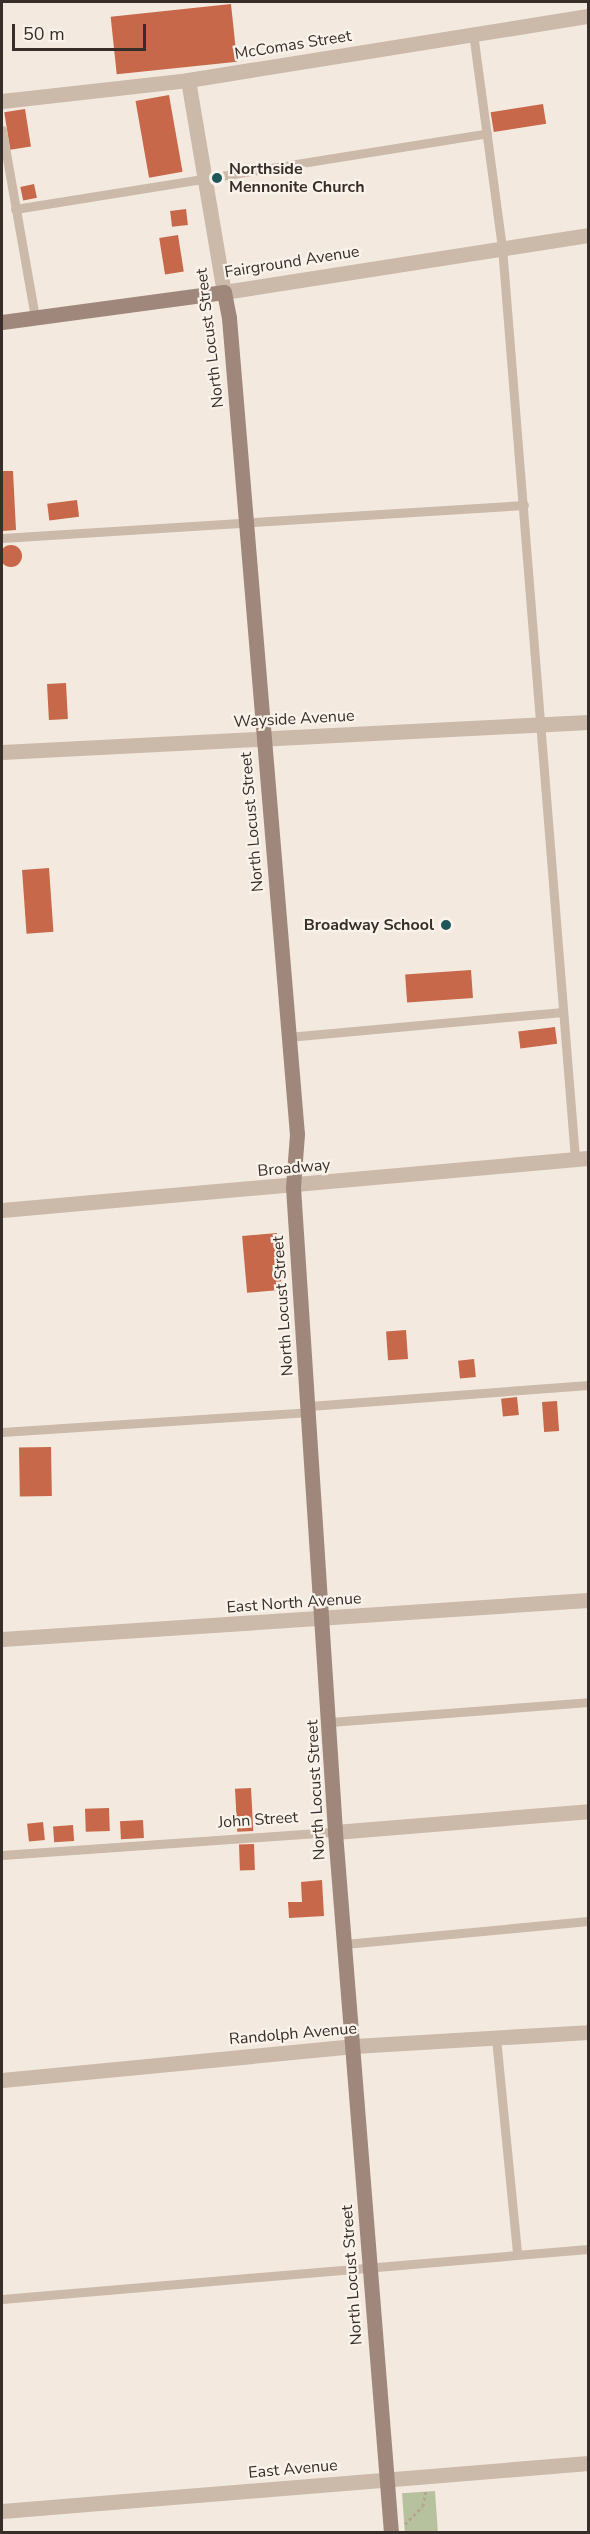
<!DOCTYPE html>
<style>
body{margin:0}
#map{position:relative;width:590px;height:2534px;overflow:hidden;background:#f3e9de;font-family:"Nunito Sans",sans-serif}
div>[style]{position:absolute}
.green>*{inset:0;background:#b6c29e;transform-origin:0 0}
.building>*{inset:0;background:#c66849;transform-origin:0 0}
.round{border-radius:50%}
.path>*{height:3px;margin-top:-1.5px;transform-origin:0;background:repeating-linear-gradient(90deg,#b7a394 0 3px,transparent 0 6px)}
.service>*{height:9px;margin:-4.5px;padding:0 4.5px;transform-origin:4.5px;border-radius:4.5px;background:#cbb9aa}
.minor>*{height:15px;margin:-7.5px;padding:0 7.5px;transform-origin:7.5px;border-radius:7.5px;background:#cbb9aa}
.tertiary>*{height:15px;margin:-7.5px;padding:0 7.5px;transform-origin:7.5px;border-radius:7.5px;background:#cbb9aa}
.secondary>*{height:15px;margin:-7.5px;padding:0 7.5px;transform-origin:7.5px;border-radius:7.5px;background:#9f887b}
.dots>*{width:16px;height:16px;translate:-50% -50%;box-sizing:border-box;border:3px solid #faf3eb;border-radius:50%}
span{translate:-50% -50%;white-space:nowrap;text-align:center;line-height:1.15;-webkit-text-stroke:4.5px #faf3eb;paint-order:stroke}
.street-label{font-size:16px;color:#382e29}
.poi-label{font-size:16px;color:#382e29;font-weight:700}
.left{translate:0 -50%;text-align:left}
.right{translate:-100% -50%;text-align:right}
.frame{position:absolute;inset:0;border:3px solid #382e29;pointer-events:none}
.scale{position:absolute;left:12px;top:24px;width:134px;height:27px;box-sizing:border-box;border:3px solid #382e29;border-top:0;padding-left:8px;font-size:18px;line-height:21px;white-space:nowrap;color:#382e29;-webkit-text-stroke:4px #faf3eb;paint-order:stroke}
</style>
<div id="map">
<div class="green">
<i style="left:435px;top:2491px;width:41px;height:33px;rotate:86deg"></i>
</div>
<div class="building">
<i style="left:231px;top:4px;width:58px;height:121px;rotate:84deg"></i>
<i style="left:169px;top:95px;width:78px;height:34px;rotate:80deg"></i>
<i style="left:543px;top:104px;width:20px;height:53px;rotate:81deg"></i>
<i style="left:25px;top:109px;width:38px;height:21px;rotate:81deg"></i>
<i style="left:34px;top:184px;width:14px;height:14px;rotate:78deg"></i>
<i style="left:186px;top:209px;width:16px;height:16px;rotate:83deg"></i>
<i style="left:178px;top:235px;width:37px;height:19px;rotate:81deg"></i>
<i style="clip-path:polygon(2px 471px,13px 471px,16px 530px,2px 531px)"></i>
<i style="left:77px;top:500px;width:17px;height:30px;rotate:83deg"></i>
<i class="round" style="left:0;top:545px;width:22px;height:22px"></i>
<i style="left:66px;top:683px;width:36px;height:19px;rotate:87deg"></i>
<i style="left:49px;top:868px;width:64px;height:27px;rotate:86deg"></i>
<i style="left:471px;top:970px;width:28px;height:66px;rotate:86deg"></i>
<i style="left:555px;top:1027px;width:17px;height:37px;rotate:83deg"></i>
<i style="left:277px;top:1233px;width:57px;height:35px;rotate:85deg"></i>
<i style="left:406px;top:1330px;width:29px;height:20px;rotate:86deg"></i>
<i style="left:474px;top:1359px;width:18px;height:16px;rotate:84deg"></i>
<i style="left:517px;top:1397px;width:18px;height:16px;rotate:84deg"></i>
<i style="left:557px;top:1401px;width:30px;height:15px;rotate:86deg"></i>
<i style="left:51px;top:1447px;width:49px;height:32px;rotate:89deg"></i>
<i style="left:251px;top:1788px;width:43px;height:16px;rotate:87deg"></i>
<i style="left:109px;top:1808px;width:23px;height:24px;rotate:88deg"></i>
<i style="left:143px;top:1820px;width:18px;height:23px;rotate:87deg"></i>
<i style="left:43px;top:1822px;width:18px;height:16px;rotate:84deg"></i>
<i style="left:73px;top:1825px;width:16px;height:20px;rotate:86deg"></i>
<i style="left:254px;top:1844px;width:26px;height:15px;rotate:88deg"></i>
<i style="clip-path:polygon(322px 1880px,324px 1916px,289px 1918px,288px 1902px,302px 1902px,301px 1882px)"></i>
</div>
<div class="path">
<i style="left:405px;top:2524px;width:25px;rotate:-45deg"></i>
<i style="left:423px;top:2506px;width:15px;rotate:-79deg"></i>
</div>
<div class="service">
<i style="left:473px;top:33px;width:216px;rotate:82.3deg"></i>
<i style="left:502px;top:247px;width:915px;rotate:85.42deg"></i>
<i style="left:2px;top:130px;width:191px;rotate:80deg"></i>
<i style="left:15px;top:209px;width:478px;rotate:-9.1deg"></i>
<i style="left:2px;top:538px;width:523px;rotate:-3.62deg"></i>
<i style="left:288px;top:1037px;width:276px;rotate:-5.2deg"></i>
<i style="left:309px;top:1406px;width:280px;rotate:-4.3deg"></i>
<i style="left:2px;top:1432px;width:308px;rotate:-3.7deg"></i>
<i style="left:330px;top:1722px;width:259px;rotate:-4.4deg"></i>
<i style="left:2px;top:1855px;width:334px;rotate:-4deg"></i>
<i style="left:345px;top:1944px;width:244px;rotate:-5.4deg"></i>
<i style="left:496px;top:2038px;width:217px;rotate:84.4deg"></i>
<i style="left:2px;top:2299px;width:588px;rotate:-4.88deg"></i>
</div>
<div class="minor">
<i style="left:188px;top:80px;width:215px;rotate:80.4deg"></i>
<i style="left:2px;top:101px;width:187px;rotate:-6.4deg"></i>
<i style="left:188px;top:80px;width:405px;rotate:-9.1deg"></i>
<i style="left:2px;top:752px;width:587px;rotate:-2.93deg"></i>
<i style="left:2px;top:1210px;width:588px;rotate:-5.07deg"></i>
<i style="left:2px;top:1639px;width:587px;rotate:-3.81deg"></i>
<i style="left:335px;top:1832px;width:254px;rotate:-4.7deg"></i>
<i style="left:2px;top:2080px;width:354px;rotate:-5.5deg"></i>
<i style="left:354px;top:2046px;width:234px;rotate:-3.4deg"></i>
<i style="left:2px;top:2511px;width:588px;rotate:-4.68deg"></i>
</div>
<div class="tertiary">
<i style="left:224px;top:292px;width:368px;rotate:-8.9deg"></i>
</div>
<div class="secondary">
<i style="left:2px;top:322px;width:224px;rotate:-7.7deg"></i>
<i style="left:224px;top:292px;width:26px;rotate:79deg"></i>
<i style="left:229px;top:318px;width:819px;rotate:85.24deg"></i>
<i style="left:297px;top:1134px;width:53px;rotate:94.3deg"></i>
<i style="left:293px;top:1187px;width:646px;rotate:86.27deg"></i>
<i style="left:335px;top:1832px;width:702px;rotate:85.43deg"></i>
</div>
<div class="dots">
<i style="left:217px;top:178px;background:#1e565a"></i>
<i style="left:446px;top:925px;background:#1e565a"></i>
</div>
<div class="street-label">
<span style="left:293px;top:45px;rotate:-9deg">McComas Street</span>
<span style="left:292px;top:262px;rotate:-9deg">Fairground Avenue</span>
<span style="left:210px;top:338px;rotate:-97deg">North Locust Street</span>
<span style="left:294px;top:719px;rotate:-3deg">Wayside Avenue</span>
<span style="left:252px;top:822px;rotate:-95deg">North Locust Street</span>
<span style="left:294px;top:1168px;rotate:-5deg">Broadway</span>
<span style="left:283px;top:1306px;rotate:-94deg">North Locust Street</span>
<span style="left:294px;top:1603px;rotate:-4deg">East North Avenue</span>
<span style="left:316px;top:1790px;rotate:-93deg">North Locust Street</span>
<span style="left:258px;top:1820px;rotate:-4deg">John Street</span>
<span style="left:293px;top:2034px;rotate:-5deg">Randolph Avenue</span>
<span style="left:352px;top:2275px;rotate:-94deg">North Locust Street</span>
<span style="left:293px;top:2469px;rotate:-5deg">East Avenue</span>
</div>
<div class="poi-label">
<span class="left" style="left:229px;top:178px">Northside<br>Mennonite Church</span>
<span class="right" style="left:434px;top:925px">Broadway School</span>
</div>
<div class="frame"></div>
<div class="scale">50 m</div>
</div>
